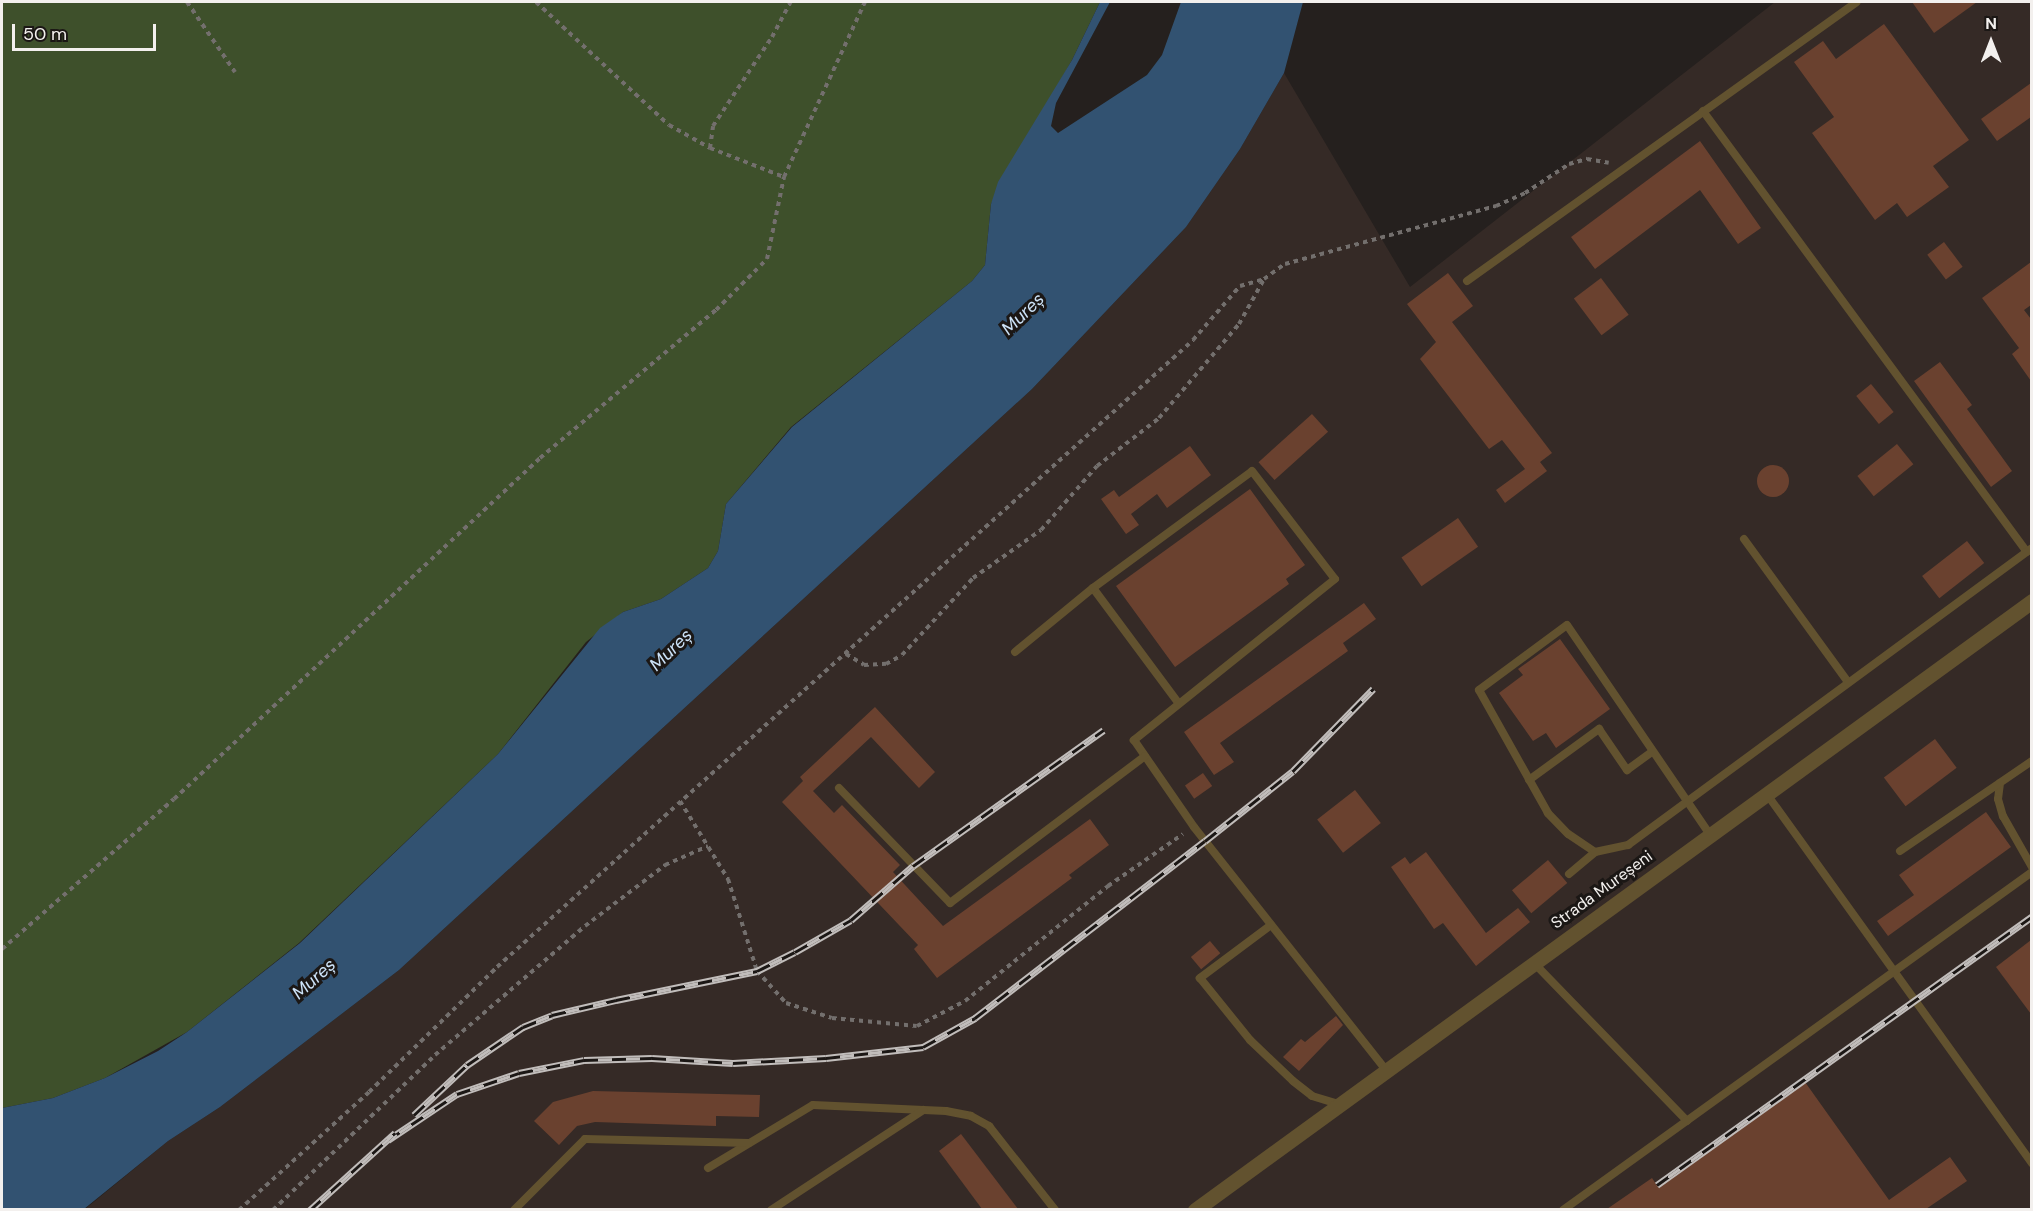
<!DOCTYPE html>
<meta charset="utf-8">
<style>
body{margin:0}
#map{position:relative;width:2033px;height:1211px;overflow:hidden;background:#25201e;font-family:"DM Sans",sans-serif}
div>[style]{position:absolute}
.built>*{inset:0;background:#352a26}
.green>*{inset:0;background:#3e502b}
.water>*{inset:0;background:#325271}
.building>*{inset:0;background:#6a412f;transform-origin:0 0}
.round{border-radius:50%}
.path>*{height:4px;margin-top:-2px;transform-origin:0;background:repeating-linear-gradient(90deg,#736f6d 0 4.5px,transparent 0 9px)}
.lane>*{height:8px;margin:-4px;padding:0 4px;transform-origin:4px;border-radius:4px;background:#62522f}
.street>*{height:15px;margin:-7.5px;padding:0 7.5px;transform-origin:7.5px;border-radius:7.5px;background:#62522f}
.rail>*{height:7px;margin-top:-3.5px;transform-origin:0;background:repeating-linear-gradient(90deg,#1b1715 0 14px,#c1bdbb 0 28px);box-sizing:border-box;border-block:2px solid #c1bdbb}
span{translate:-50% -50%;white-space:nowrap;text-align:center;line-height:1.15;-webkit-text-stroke:6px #1b1715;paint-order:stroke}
.street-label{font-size:16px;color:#f3f0ee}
.water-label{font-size:18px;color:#cde3f8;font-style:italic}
.frame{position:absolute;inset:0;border:3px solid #f3f0ee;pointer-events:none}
.north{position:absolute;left:1961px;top:12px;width:60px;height:60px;-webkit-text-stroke:4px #1b1715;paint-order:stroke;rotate:0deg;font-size:16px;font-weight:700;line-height:24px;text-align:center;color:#f3f0ee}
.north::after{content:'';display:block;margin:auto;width:21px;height:27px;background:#f3f0ee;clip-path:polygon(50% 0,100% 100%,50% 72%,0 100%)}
.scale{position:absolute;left:12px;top:24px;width:144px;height:27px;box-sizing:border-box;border:3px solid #f3f0ee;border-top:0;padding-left:8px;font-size:18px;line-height:21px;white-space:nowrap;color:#f3f0ee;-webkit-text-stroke:4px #1b1715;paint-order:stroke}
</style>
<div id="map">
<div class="built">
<i style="clip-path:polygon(1775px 2px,2031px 2px,2031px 1209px,84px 1210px,168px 1141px,220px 1107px,399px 970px,1032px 389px,1186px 227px,1240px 149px,1284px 73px,1410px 287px)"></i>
</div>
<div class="green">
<i style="clip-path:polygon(2px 2px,1100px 2px,1072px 60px,991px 204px,985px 265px,972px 281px,791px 427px,726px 504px,718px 551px,708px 568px,661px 599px,623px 612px,586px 642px,498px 754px,299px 943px,187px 1032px,105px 1078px,53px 1098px,2px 1108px)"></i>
</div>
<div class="water">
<i style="clip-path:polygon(1100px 2px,1110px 2px,1056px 103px,1051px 126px,1058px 133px,1147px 75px,1162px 55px,1181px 2px,1303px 2px,1284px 73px,1240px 149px,1186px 227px,1032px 389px,399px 970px,220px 1107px,168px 1141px,84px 1209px,2px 1209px,2px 1108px,53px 1098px,105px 1078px,158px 1051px,187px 1032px,300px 943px,498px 754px,600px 628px,623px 612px,661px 599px,708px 568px,718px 551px,726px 504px,792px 427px,972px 281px,985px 265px,991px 204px,998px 182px,1072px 60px)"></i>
</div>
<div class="building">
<i style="clip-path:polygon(1912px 2px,1977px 2px,1934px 33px)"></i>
<i style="clip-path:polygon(1884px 24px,1969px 140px,1933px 166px,1949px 187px,1907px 217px,1897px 203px,1875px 220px,1812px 133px,1834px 117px,1794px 62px,1823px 41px,1836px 59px)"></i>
<i style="clip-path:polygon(2031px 83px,2031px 117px,1997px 141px,1981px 119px)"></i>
<i style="clip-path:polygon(1700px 141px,1761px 228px,1738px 244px,1700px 190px,1595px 269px,1571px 237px)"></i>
<i style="left:1944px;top:242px;width:31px;height:21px;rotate:53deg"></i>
<i style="clip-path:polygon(2031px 262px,2031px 305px,2024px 310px,2031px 319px,2031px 381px,2012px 354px,2019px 348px,1982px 298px)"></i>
<i style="clip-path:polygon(1448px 273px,1473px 306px,1452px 322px,1552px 453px,1540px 462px,1547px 471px,1505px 503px,1496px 490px,1525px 469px,1502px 440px,1489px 449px,1420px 359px,1436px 342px,1407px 304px)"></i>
<i style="left:1601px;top:278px;width:46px;height:34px;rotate:53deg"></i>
<i style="clip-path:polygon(1940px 362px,1972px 405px,1967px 409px,2012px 471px,1991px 487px,1914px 381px)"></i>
<i style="left:1871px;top:384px;width:36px;height:19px;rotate:51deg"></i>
<i style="left:1312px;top:414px;width:24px;height:72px;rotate:48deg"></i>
<i style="left:1897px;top:444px;width:26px;height:51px;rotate:51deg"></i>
<i style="clip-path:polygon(1190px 446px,1211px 475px,1167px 508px,1157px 494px,1131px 514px,1139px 525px,1126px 534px,1101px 499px,1114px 490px,1119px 497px)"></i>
<i class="round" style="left:1757px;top:465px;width:32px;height:32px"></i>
<i style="clip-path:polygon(1250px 489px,1305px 565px,1286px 579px,1289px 584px,1175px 667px,1116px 586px)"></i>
<i style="left:1458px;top:518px;width:35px;height:69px;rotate:55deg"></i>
<i style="left:1967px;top:541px;width:28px;height:57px;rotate:52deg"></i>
<i style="clip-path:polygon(1364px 603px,1376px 619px,1343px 643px,1348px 651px,1220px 743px,1234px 762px,1214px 775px,1184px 732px)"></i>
<i style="clip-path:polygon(1560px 639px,1610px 709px,1556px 748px,1546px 733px,1533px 741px,1499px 693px,1523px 675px,1518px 669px)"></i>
<i style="clip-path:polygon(875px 707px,935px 772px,919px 788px,871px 737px,813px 791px,834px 813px,842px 805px,900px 865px,893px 872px,943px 926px,1090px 819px,1109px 845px,1069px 875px,1072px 878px,937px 978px,914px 949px,918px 945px,782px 802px,803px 781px,800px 777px)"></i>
<i style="left:1935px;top:739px;width:36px;height:64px;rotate:53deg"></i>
<i style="left:1203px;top:773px;width:16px;height:22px;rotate:55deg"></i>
<i style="left:1355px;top:790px;width:42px;height:48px;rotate:52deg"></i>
<i style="clip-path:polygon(1986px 812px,2011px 847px,1888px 936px,1877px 921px,1914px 895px,1899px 875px)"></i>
<i style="clip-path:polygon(1426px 852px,1486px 933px,1518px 908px,1530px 922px,1476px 966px,1443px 923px,1434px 929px,1391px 867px,1405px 857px,1410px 864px)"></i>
<i style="left:1548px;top:860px;width:30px;height:47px;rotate:50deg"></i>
<i style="clip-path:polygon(2031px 940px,2031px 1014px,1996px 967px)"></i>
<i style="left:1210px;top:941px;width:16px;height:25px;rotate:50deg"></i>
<i style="clip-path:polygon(1336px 1016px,1343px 1025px,1299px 1071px,1283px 1057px,1301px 1039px,1305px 1042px)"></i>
<i style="clip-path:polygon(1805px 1082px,1889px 1200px,1950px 1157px,1967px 1181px,1926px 1209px,1607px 1209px,1652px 1178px,1658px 1187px)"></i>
<i style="clip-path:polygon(593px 1091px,760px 1095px,759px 1117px,716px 1116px,716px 1126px,595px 1122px,577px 1126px,559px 1145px,534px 1121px,553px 1102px)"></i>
<i style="clip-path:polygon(961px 1134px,1018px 1209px,982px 1209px,939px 1151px)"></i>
</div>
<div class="path">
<i style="left:187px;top:2px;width:85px;rotate:55.6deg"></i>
<i style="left:536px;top:2px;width:181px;rotate:42.8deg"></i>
<i style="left:669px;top:125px;width:47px;rotate:29.3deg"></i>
<i style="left:710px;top:148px;width:79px;rotate:21.4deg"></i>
<i style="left:710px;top:148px;width:22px;rotate:-82deg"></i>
<i style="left:713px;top:126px;width:107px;rotate:-56.5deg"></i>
<i style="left:772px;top:37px;width:40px;rotate:-62deg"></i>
<i style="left:846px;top:654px;width:21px;rotate:31deg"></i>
<i style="left:864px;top:665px;width:22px;rotate:-3deg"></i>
<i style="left:886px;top:664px;width:18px;rotate:-29deg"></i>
<i style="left:902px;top:655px;width:105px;rotate:-47.3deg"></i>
<i style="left:973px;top:578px;width:83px;rotate:-35.2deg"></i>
<i style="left:1041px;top:530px;width:85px;rotate:-48.8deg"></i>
<i style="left:1097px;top:466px;width:78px;rotate:-37.7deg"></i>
<i style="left:1159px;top:418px;width:123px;rotate:-49.6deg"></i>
<i style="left:1239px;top:324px;width:51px;rotate:-60.9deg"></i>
<i style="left:1264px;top:279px;width:26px;rotate:-36deg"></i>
<i style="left:1285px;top:264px;width:219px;rotate:-15.4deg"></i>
<i style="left:1496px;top:206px;width:32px;rotate:-24deg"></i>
<i style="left:1525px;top:193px;width:53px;rotate:-33.4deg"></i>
<i style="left:1569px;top:164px;width:19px;rotate:-16deg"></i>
<i style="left:1587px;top:159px;width:22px;rotate:10deg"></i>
<i style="left:680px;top:801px;width:92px;rotate:58.4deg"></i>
<i style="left:728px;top:879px;width:96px;rotate:72.5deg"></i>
<i style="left:757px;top:971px;width:43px;rotate:47.8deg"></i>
<i style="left:786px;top:1003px;width:48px;rotate:18.1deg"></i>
<i style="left:832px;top:1018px;width:85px;rotate:5.4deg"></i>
<i style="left:917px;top:1026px;width:54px;rotate:-27.5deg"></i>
<i style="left:965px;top:1001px;width:184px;rotate:-38.8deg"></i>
<i style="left:1108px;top:886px;width:91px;rotate:-34.7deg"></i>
<i style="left:2px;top:949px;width:228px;rotate:-41.1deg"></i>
<i style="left:174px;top:799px;width:500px;rotate:-42.97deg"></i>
<i style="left:540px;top:458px;width:230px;rotate:-40.1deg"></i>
<i style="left:716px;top:310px;width:72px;rotate:-45deg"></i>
<i style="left:767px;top:259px;width:84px;rotate:-78.3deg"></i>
<i style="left:784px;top:177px;width:193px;rotate:-65.2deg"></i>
<i style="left:239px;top:1210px;width:176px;rotate:-42.2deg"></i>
<i style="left:369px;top:1092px;width:179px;rotate:-44.3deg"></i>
<i style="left:497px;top:967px;width:937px;rotate:-42.01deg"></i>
<i style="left:1193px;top:340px;width:72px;rotate:-49deg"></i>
<i style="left:1240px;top:286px;width:25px;rotate:-16deg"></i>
<i style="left:273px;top:1210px;width:224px;rotate:-43.7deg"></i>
<i style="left:435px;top:1055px;width:198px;rotate:-40.7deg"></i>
<i style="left:585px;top:926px;width:101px;rotate:-37.3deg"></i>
<i style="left:665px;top:865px;width:47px;rotate:-23.8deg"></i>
</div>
<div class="lane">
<i style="left:1703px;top:111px;width:547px;rotate:53.7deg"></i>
<i style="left:1467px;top:281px;width:479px;rotate:-35.6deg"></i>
<i style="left:1744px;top:539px;width:177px;rotate:54deg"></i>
<i style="left:1093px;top:588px;width:144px;rotate:53.4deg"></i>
<i style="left:1015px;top:652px;width:101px;rotate:-39.4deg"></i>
<i style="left:1093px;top:588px;width:197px;rotate:-36.3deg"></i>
<i style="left:1252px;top:471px;width:136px;rotate:52.5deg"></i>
<i style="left:1335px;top:579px;width:258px;rotate:141.3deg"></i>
<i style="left:1134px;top:740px;width:106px;rotate:55.4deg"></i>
<i style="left:1194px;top:827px;width:310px;rotate:51.7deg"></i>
<i style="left:1529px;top:780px;width:87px;rotate:-36.1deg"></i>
<i style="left:1599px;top:729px;width:50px;rotate:55.7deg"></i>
<i style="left:1627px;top:770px;width:31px;rotate:-36deg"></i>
<i style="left:2000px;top:783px;width:16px;rotate:97deg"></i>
<i style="left:1998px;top:799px;width:18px;rotate:74deg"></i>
<i style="left:2003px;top:816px;width:59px;rotate:60.4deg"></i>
<i style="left:839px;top:788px;width:160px;rotate:46deg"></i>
<i style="left:950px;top:903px;width:244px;rotate:-37deg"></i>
<i style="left:1766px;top:793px;width:456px;rotate:54.3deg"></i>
<i style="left:1900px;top:851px;width:160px;rotate:-34.3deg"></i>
<i style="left:1595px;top:852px;width:32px;rotate:-146deg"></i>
<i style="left:1568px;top:834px;width:29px;rotate:-134deg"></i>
<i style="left:1548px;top:813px;width:141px;rotate:-119.3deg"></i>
<i style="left:1479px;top:690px;width:109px;rotate:-36.5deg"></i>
<i style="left:1567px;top:625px;width:252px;rotate:55.7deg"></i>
<i style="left:1569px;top:874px;width:34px;rotate:-40deg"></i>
<i style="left:1595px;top:852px;width:34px;rotate:-12deg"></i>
<i style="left:1628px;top:845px;width:501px;rotate:-36.32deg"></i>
<i style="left:1271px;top:925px;width:89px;rotate:143.3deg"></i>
<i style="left:1200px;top:978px;width:80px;rotate:51.1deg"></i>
<i style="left:1250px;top:1040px;width:59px;rotate:43.6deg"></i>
<i style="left:1293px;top:1081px;width:24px;rotate:38deg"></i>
<i style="left:1312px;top:1096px;width:28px;rotate:17deg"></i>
<i style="left:1534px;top:963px;width:220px;rotate:45.9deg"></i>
<i style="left:708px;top:1168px;width:122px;rotate:-31deg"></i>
<i style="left:813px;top:1105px;width:133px;rotate:2.6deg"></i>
<i style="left:946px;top:1111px;width:25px;rotate:11deg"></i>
<i style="left:971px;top:1116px;width:21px;rotate:29deg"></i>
<i style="left:989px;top:1126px;width:107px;rotate:51.8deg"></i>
<i style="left:514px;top:1210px;width:100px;rotate:-45deg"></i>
<i style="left:585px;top:1139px;width:164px;rotate:1.4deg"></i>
<i style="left:771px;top:1210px;width:182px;rotate:-33.3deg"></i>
<i style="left:1563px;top:1210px;width:578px;rotate:-35.78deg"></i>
</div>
<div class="street">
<i style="left:1195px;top:1210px;width:1035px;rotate:-36.04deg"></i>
</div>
<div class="rail">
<i style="left:414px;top:1115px;width:73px;rotate:-43.3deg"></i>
<i style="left:467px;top:1065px;width:68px;rotate:-34.2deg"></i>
<i style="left:523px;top:1027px;width:31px;rotate:-22deg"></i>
<i style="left:552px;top:1015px;width:66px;rotate:-13.2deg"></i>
<i style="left:616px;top:1000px;width:144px;rotate:-11.6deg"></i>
<i style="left:757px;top:971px;width:42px;rotate:-26.6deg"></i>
<i style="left:795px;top:952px;width:64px;rotate:-29.7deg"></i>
<i style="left:851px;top:920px;width:82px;rotate:-41.1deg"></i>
<i style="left:913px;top:866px;width:234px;rotate:-35.5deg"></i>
<i style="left:388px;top:1140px;width:83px;rotate:-33.7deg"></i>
<i style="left:457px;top:1094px;width:65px;rotate:-18.7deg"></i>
<i style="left:519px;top:1073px;width:66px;rotate:-11.3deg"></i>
<i style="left:584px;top:1060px;width:68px;rotate:-1.7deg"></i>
<i style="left:652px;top:1058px;width:81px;rotate:3.5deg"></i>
<i style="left:733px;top:1063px;width:93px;rotate:-3.1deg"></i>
<i style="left:826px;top:1058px;width:98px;rotate:-6.5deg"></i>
<i style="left:923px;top:1047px;width:60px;rotate:-29.1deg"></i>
<i style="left:975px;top:1018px;width:290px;rotate:-37.6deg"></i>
<i style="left:1205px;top:841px;width:112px;rotate:-38.5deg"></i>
<i style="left:1293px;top:771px;width:115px;rotate:-45.7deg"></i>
<i style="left:1657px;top:1185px;width:461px;rotate:-35.6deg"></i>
<i style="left:310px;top:1210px;width:115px;rotate:-42.2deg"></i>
</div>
<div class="street-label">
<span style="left:1602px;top:890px;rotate:-36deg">Strada Mureșeni</span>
</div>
<div class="water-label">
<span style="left:1023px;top:314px;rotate:-44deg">Mureș</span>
<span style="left:671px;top:650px;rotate:-44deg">Mureș</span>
<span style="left:314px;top:979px;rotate:-42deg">Mureș</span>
</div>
<div class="frame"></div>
<div class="north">N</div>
<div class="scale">50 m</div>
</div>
